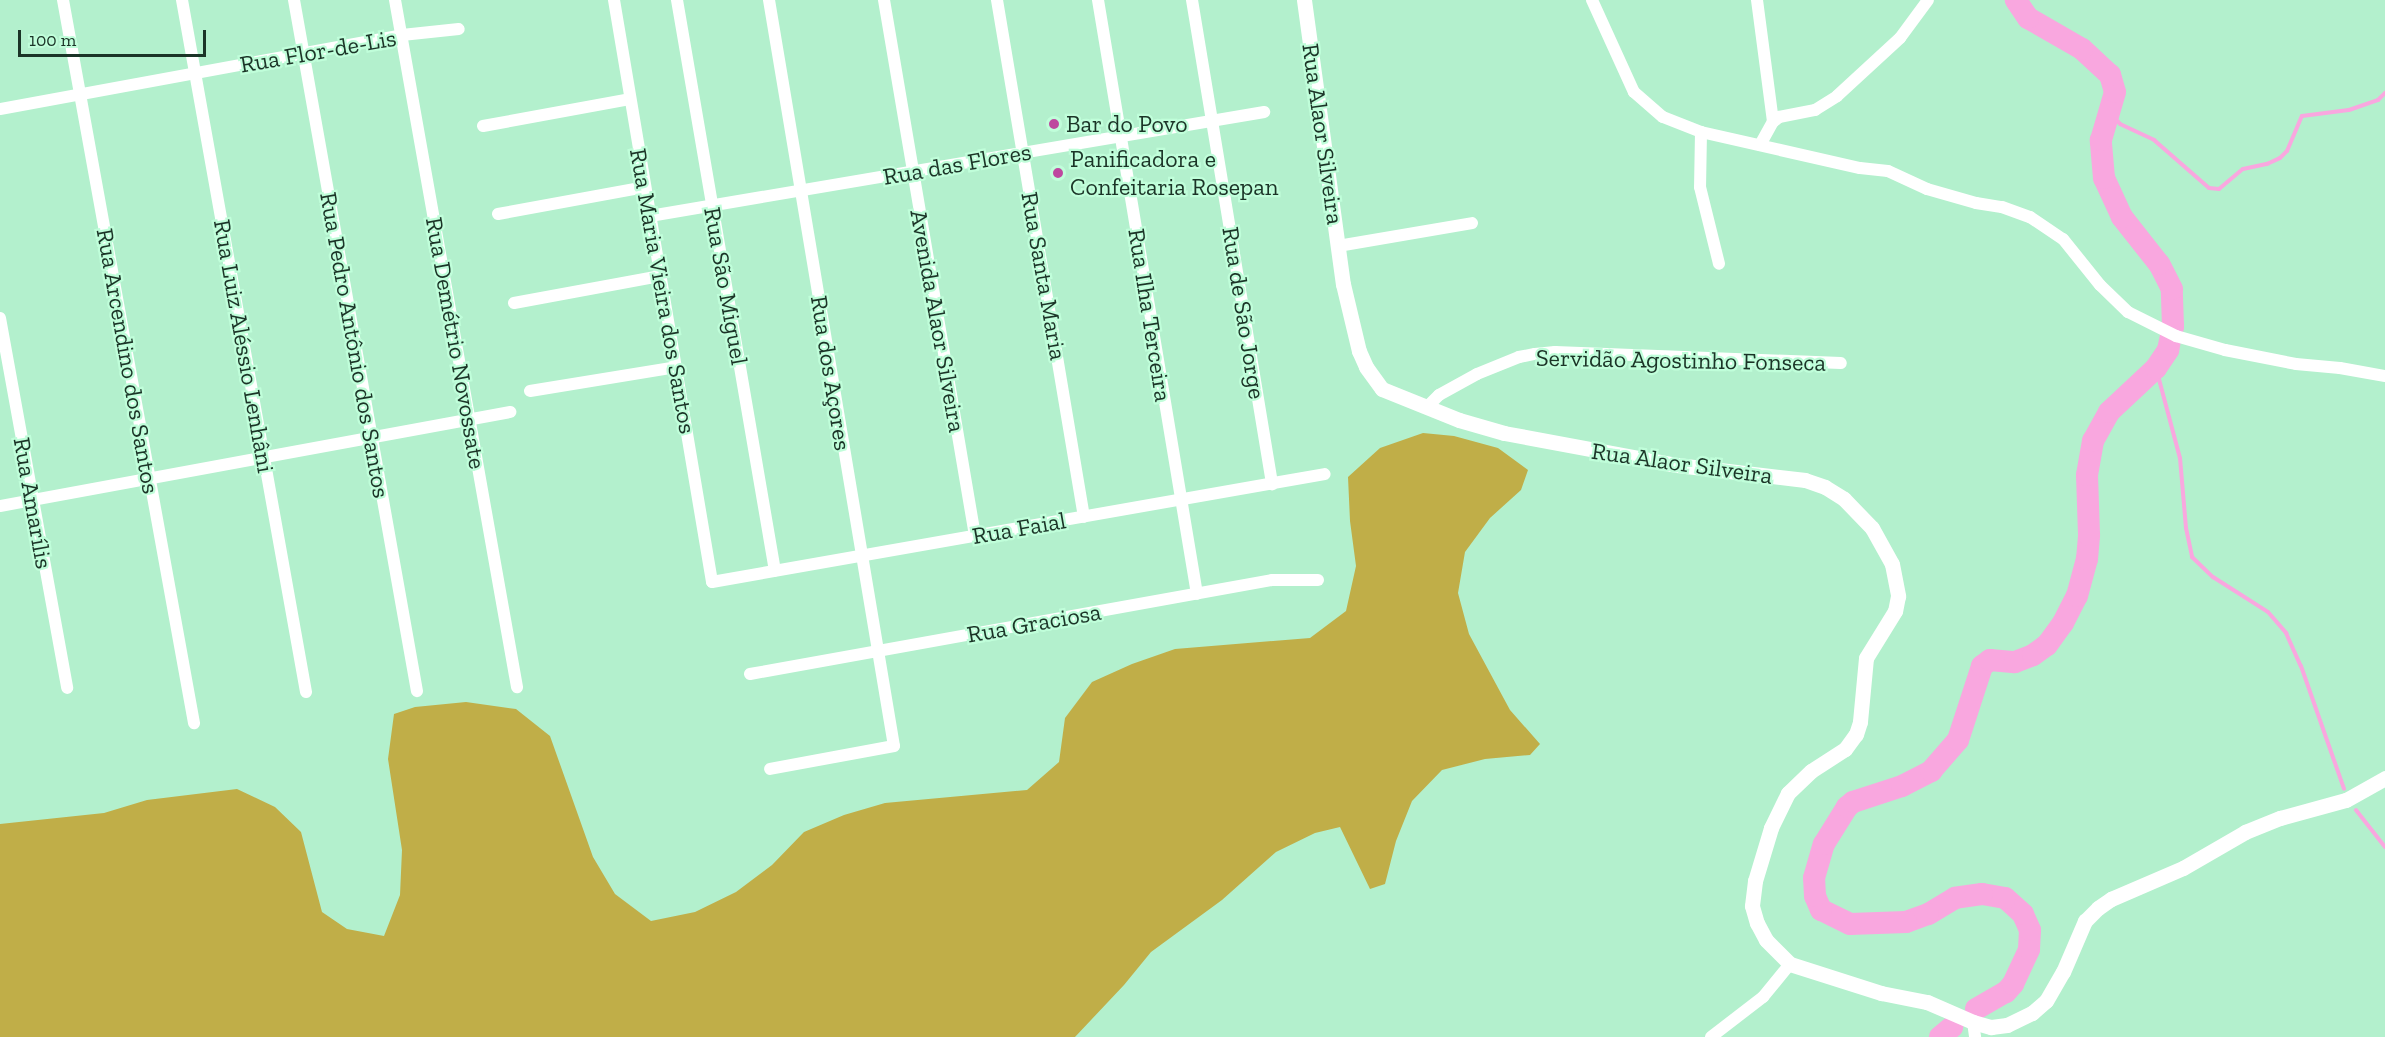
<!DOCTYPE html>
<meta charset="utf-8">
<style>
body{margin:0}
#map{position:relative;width:2385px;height:1037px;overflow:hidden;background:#b3f0cd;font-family:"Zilla Slab",serif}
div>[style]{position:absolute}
.green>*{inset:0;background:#c0ae48}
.stream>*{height:4px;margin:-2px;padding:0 2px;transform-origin:2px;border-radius:2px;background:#f9a7df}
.river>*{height:22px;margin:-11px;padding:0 11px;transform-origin:11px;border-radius:11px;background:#f9a7df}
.minor>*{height:12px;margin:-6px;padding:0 6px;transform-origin:6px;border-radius:6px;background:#fff}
.tertiary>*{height:15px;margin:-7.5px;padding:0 7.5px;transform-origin:7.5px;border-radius:7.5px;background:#fff}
.dots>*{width:16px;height:16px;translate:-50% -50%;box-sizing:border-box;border:3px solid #c0feda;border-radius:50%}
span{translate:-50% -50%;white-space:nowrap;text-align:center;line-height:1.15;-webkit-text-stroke:4.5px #c0feda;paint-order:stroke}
.street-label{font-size:24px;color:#1b3427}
.poi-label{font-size:24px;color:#1b3427}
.left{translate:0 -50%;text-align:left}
.scale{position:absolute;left:18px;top:30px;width:188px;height:27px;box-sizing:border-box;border:3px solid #1b3427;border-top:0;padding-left:8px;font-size:18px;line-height:21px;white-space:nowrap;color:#1b3427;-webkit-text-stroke:4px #c0feda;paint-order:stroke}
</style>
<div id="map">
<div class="green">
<i style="clip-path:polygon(1423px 433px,1454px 436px,1498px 448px,1528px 470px,1521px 490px,1490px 518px,1465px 552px,1458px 593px,1469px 634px,1510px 710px,1540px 744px,1530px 755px,1485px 759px,1442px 770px,1412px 801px,1396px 841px,1385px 884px,1370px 889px,1340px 827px,1315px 833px,1276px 852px,1222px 900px,1151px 952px,1124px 985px,1075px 1037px,0 1037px,0 824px,104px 813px,147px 800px,237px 789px,275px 807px,301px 832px,322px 912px,347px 929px,384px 936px,400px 895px,402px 850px,388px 759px,394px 714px,415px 707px,466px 702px,516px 709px,550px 736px,593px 857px,615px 894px,651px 921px,695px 912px,736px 892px,772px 865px,804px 832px,844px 815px,885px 803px,1027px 790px,1059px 762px,1065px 718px,1092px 682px,1132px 664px,1175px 649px,1310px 638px,1346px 611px,1356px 566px,1350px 521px,1348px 477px,1380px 448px)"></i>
</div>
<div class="stream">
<i style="left:2110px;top:107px;width:8px;rotate:76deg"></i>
<i style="left:2112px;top:115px;width:12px;rotate:48deg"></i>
<i style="left:2120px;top:124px;width:38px;rotate:25deg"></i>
<i style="left:2154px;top:140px;width:73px;rotate:41.1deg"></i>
<i style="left:2209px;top:188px;width:10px;rotate:6deg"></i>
<i style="left:2219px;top:189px;width:31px;rotate:-40deg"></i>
<i style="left:2243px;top:169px;width:25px;rotate:-12deg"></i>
<i style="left:2267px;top:164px;width:14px;rotate:-25deg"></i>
<i style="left:2280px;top:158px;width:10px;rotate:-45deg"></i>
<i style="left:2287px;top:151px;width:38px;rotate:-67deg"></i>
<i style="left:2302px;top:116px;width:47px;rotate:-7.3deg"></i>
<i style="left:2349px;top:110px;width:31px;rotate:-19deg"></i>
<i style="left:2378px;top:100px;width:10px;rotate:-45deg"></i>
<i style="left:2156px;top:368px;width:93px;rotate:75.1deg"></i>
<i style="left:2180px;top:458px;width:70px;rotate:85.1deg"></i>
<i style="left:2186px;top:528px;width:30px;rotate:78deg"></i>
<i style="left:2192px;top:557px;width:29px;rotate:44deg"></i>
<i style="left:2213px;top:577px;width:65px;rotate:32.5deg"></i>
<i style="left:2268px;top:612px;width:28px;rotate:49deg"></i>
<i style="left:2286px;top:633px;width:36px;rotate:66deg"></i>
<i style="left:2301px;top:666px;width:130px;rotate:70.7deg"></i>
<i style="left:2356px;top:810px;width:47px;rotate:51.9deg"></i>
</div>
<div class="river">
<i style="left:1976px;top:1009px;width:34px;rotate:-30deg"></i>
<i style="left:2006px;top:992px;width:11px;rotate:-49deg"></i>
<i style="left:2013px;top:984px;width:38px;rotate:-65deg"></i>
<i style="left:2029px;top:949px;width:19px;rotate:-87deg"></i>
<i style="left:2030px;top:930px;width:17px;rotate:-114deg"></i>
<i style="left:2023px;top:914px;width:24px;rotate:-138deg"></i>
<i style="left:2005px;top:898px;width:23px;rotate:-170deg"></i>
<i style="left:1982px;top:894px;width:27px;rotate:172deg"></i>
<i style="left:1955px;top:898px;width:31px;rotate:149deg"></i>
<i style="left:1928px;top:914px;width:23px;rotate:160deg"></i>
<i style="left:1906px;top:922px;width:56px;rotate:178deg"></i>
<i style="left:1850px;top:924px;width:32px;rotate:-154deg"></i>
<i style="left:1821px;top:910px;width:15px;rotate:-113deg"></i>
<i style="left:1815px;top:896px;width:18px;rotate:-93deg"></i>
<i style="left:1814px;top:878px;width:35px;rotate:-74deg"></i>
<i style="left:1824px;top:844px;width:44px;rotate:-58.1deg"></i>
<i style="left:1847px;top:807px;width:8px;rotate:-40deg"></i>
<i style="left:1853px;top:802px;width:52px;rotate:-18.1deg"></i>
<i style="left:1902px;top:786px;width:33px;rotate:-27deg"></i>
<i style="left:1931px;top:771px;width:41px;rotate:-48.9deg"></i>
<i style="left:1958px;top:740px;width:78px;rotate:-72deg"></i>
<i style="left:1982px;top:666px;width:10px;rotate:-37deg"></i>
<i style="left:1990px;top:660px;width:25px;rotate:5deg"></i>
<i style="left:2015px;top:662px;width:19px;rotate:-21deg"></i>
<i style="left:2033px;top:655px;width:17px;rotate:-36deg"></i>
<i style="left:2047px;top:645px;width:27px;rotate:-54deg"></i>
<i style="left:2063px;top:623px;width:30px;rotate:-63deg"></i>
<i style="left:2077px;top:596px;width:38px;rotate:-75deg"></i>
<i style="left:2087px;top:559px;width:24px;rotate:-85deg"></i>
<i style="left:2089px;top:535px;width:60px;rotate:-91.9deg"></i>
<i style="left:2087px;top:475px;width:35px;rotate:-80deg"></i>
<i style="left:2093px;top:441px;width:33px;rotate:-61deg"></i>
<i style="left:2109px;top:412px;width:64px;rotate:-43.1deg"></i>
<i style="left:2156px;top:368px;width:22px;rotate:-56deg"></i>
<i style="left:2168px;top:350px;width:25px;rotate:-78deg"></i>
<i style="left:2173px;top:326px;width:37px;rotate:-92deg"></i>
<i style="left:2172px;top:289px;width:28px;rotate:-117deg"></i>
<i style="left:2159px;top:264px;width:60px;rotate:-128.2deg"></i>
<i style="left:2122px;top:217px;width:43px;rotate:-114.8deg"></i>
<i style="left:2104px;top:178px;width:38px;rotate:-95deg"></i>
<i style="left:2101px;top:140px;width:50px;rotate:-73.7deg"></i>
<i style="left:2115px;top:92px;width:18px;rotate:-106deg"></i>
<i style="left:2110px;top:75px;width:38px;rotate:-137deg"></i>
<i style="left:2082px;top:49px;width:62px;rotate:-150.1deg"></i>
<i style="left:2028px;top:18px;width:22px;rotate:-124deg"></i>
<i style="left:1940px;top:1037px;width:16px;rotate:-40deg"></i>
</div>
<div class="minor">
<i style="left:63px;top:0;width:735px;rotate:79.73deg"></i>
<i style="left:182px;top:0;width:703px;rotate:79.84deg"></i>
<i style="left:294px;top:0;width:702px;rotate:79.91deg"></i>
<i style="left:395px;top:0;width:698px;rotate:79.93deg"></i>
<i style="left:614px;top:0;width:590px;rotate:80.44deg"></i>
<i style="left:712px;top:582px;width:622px;rotate:-9.99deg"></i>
<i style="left:677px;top:0;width:579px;rotate:80.26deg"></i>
<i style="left:769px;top:0;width:756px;rotate:80.49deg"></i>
<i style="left:894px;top:746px;width:126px;rotate:169.5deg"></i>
<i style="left:884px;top:0;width:544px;rotate:80.36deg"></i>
<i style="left:997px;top:0;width:524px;rotate:80.45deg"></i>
<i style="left:1098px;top:0;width:602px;rotate:80.54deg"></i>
<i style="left:1192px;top:0;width:491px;rotate:80.6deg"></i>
<i style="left:1592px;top:0;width:101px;rotate:65.5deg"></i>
<i style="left:1634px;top:92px;width:38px;rotate:41deg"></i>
<i style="left:1663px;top:117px;width:41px;rotate:21.5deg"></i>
<i style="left:1701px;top:132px;width:163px;rotate:12.8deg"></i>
<i style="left:1860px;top:168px;width:28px;rotate:6deg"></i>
<i style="left:1888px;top:171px;width:43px;rotate:24.8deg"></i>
<i style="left:1927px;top:189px;width:51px;rotate:15.9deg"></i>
<i style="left:1976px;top:203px;width:26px;rotate:9deg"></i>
<i style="left:2002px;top:207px;width:30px;rotate:20deg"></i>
<i style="left:2030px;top:217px;width:40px;rotate:34deg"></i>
<i style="left:2063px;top:239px;width:59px;rotate:51.2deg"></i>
<i style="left:2100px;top:285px;width:39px;rotate:44deg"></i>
<i style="left:2128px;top:312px;width:54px;rotate:26.6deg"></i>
<i style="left:2176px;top:336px;width:51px;rotate:15.9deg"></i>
<i style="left:2225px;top:350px;width:72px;rotate:11.2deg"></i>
<i style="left:2296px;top:364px;width:44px;rotate:5.2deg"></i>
<i style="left:2340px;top:368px;width:46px;rotate:10.1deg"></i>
<i style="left:1757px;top:0;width:123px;rotate:82.5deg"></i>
<i style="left:0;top:109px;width:409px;rotate:-10.4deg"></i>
<i style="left:402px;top:35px;width:57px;rotate:-6deg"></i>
<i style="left:483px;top:126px;width:149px;rotate:-10.4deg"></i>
<i style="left:1701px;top:132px;width:55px;rotate:91deg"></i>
<i style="left:1700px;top:187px;width:79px;rotate:76.1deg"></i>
<i style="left:1760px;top:145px;width:26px;rotate:-61deg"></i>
<i style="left:1773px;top:122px;width:8px;rotate:-40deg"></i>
<i style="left:1779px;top:117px;width:37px;rotate:-11deg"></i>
<i style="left:1815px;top:110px;width:26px;rotate:-32deg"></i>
<i style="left:1837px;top:96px;width:86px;rotate:-42.6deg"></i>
<i style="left:1900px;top:38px;width:47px;rotate:-53.6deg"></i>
<i style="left:498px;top:214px;width:149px;rotate:-10.4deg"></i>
<i style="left:650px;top:216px;width:623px;rotate:-9.61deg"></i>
<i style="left:1338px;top:246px;width:136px;rotate:-9.7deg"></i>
<i style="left:514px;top:303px;width:148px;rotate:-10.5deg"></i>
<i style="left:0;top:318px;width:376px;rotate:79.7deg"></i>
<i style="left:530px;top:391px;width:148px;rotate:-9.3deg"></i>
<i style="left:1427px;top:407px;width:17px;rotate:-45deg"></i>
<i style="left:1439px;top:395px;width:43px;rotate:-28.9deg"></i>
<i style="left:1477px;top:374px;width:45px;rotate:-22deg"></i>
<i style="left:1519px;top:357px;width:16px;rotate:-11deg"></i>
<i style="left:1535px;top:354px;width:20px;rotate:-6deg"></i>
<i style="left:1555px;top:352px;width:286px;rotate:2.2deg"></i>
<i style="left:0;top:506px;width:519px;rotate:-10.44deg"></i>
<i style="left:750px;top:674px;width:530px;rotate:-10.21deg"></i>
<i style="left:1272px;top:580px;width:46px"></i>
<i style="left:1973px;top:1022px;width:15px;rotate:82deg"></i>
<i style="left:1711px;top:1037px;width:66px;rotate:-37.6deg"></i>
<i style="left:1763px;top:997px;width:43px;rotate:-50.7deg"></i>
</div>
<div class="tertiary">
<i style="left:1304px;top:0;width:287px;rotate:82.2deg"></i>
<i style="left:1343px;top:284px;width:69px;rotate:76.6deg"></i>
<i style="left:1359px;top:351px;width:17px;rotate:66deg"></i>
<i style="left:1366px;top:367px;width:27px;rotate:54deg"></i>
<i style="left:1382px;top:389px;width:83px;rotate:21.9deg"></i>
<i style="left:1459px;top:420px;width:47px;rotate:16.1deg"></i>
<i style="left:1504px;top:433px;width:176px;rotate:10.5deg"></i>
<i style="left:1677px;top:465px;width:129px;rotate:6.7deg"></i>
<i style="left:1805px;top:480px;width:21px;rotate:19deg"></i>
<i style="left:1825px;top:487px;width:22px;rotate:32deg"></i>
<i style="left:1844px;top:499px;width:40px;rotate:46deg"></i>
<i style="left:1872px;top:528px;width:41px;rotate:60.9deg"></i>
<i style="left:1892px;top:564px;width:33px;rotate:79deg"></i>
<i style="left:1898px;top:596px;width:15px;rotate:101deg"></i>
<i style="left:1895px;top:611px;width:55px;rotate:121.7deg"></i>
<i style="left:1866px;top:658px;width:64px;rotate:95.4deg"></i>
<i style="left:1860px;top:722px;width:13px;rotate:108deg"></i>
<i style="left:1856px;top:734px;width:19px;rotate:126deg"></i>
<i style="left:1845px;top:749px;width:40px;rotate:147.1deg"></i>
<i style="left:1811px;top:771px;width:32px;rotate:136deg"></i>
<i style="left:1788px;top:793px;width:39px;rotate:116deg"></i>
<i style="left:1771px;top:828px;width:55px;rotate:106.8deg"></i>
<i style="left:1755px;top:881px;width:25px;rotate:97deg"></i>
<i style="left:1752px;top:906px;width:18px;rotate:74deg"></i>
<i style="left:1757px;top:923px;width:19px;rotate:62deg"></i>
<i style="left:1766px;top:940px;width:34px;rotate:45deg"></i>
<i style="left:1790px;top:964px;width:96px;rotate:17.7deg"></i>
<i style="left:1881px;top:993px;width:47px;rotate:11.1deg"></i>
<i style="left:1927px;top:1002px;width:50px;rotate:23.5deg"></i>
<i style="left:1973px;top:1022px;width:19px;rotate:16deg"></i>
<i style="left:1991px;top:1027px;width:16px;rotate:-7deg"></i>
<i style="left:2007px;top:1025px;width:28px;rotate:-26deg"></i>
<i style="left:2032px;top:1013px;width:18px;rotate:-41deg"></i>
<i style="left:2046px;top:1001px;width:34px;rotate:-60deg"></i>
<i style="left:2063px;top:972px;width:56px;rotate:-66.7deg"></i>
<i style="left:2085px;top:921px;width:18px;rotate:-45deg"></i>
<i style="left:2098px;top:908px;width:16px;rotate:-35deg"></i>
<i style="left:2111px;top:899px;width:78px;rotate:-23.3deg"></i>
<i style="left:2183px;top:868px;width:72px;rotate:-30.1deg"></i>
<i style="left:2245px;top:832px;width:38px;rotate:-22deg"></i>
<i style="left:2280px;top:818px;width:68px;rotate:-15.3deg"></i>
<i style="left:2346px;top:800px;width:45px;rotate:-29.4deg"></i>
</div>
<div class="dots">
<i style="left:1054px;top:124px;background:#be489f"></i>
<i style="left:1058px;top:173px;background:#be489f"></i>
</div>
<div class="street-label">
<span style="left:318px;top:51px;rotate:-10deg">Rua Flor-de-Lis</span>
<span style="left:1323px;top:134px;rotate:82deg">Rua Alaor Silveira</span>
<span style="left:957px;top:164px;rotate:-10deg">Rua das Flores</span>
<span style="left:1044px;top:276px;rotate:80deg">Rua Santa Maria</span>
<span style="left:726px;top:286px;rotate:80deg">Rua São Miguel</span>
<span style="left:663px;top:291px;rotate:80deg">Rua Maria Vieira dos Santos</span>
<span style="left:1244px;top:313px;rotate:81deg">Rua de São Jorge</span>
<span style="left:1150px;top:315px;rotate:81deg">Rua Ilha Terceira</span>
<span style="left:938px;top:321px;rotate:80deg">Avenida Alaor Silveira</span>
<span style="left:456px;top:343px;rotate:80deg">Rua Demétrio Novossate</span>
<span style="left:355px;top:345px;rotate:80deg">Rua Pedro Antônio dos Santos</span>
<span style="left:244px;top:346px;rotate:80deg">Rua Luiz Aléssio Lenhâni</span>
<span style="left:1681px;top:360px;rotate:1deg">Servidão Agostinho Fonseca</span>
<span style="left:128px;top:361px;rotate:80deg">Rua Arcendino dos Santos</span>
<span style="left:831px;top:373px;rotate:81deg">Rua dos Açores</span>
<span style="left:1682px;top:463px;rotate:8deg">Rua Alaor Silveira</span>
<span style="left:33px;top:503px;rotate:80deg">Rua Amarílis</span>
<span style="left:1019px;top:528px;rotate:-10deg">Rua Faial</span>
<span style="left:1034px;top:623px;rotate:-10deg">Rua Graciosa</span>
</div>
<div class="poi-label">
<span class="left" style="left:1066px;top:124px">Bar do Povo</span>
<span class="left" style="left:1070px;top:173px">Panificadora e<br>Confeitaria Rosepan</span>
</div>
<div class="scale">100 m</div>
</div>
